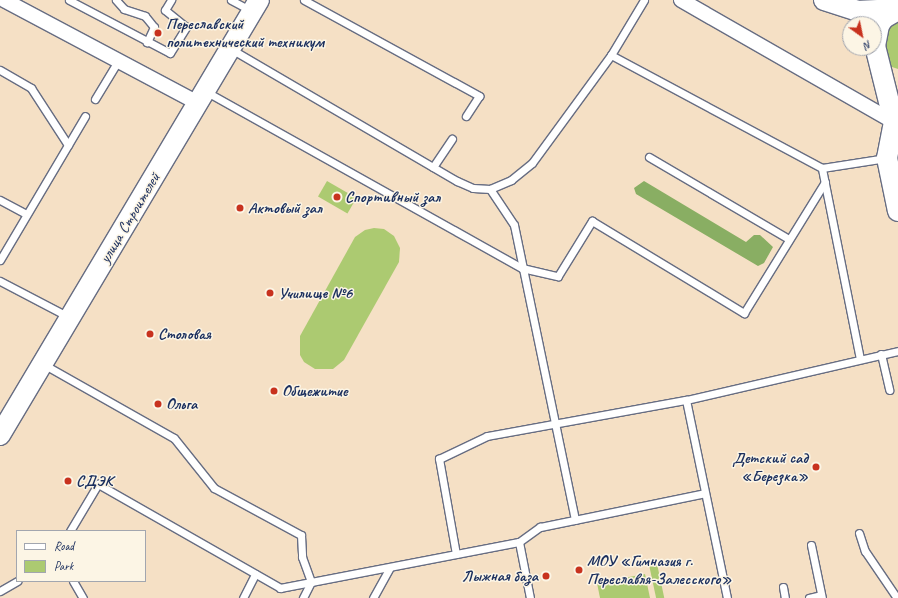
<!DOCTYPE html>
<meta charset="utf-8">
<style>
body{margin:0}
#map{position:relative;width:898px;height:598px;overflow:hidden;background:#f5e0c5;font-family:Caveat,sans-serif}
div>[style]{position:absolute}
.green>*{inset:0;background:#acca71;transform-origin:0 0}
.forest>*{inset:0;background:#89ae63}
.roads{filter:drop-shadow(1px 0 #676d82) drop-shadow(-1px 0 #676d82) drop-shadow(0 1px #676d82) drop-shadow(0 -1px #676d82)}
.lane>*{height:7px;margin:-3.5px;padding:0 3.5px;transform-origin:3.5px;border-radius:3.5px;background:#fff}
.street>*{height:14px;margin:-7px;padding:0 7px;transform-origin:7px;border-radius:7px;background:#fff}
.secondary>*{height:20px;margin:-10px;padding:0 10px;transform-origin:10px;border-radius:10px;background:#fff}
.dots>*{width:11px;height:11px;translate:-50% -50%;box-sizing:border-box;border:2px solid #fcf5e5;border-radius:50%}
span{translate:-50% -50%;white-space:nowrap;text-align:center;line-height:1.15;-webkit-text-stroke:3px #fcf5e5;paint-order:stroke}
.poi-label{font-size:16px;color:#1b2f5e;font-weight:700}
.left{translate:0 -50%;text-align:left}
.right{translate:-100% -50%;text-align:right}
.street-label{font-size:16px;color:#1b2f5e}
.legend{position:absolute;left:16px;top:530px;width:130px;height:52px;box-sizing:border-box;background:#fcf5e5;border:1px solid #a2a6af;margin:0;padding:5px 7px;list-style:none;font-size:12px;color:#1b2f5e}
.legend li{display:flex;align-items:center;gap:8px;height:20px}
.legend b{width:20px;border:1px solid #a2a6af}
.north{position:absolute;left:842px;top:16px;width:40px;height:40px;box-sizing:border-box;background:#fcf5e5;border:1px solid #a2a6af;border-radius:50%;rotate:147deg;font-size:11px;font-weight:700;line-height:16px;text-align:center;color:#1b2f5e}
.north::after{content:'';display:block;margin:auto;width:14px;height:18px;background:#c8321e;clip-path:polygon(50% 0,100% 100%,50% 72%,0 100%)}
</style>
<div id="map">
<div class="green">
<i style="clip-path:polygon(898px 12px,898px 69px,892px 67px,882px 58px,879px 31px)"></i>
<i style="left:327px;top:181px;width:34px;height:18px;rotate:30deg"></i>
<i style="clip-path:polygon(374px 228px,384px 229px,394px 236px,400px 248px,399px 262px,344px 360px,333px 369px,315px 369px,304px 362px,300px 355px,300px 336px,355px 237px,365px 230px)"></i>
<i style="left:656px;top:559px;width:40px;height:8px;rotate:78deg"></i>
<i style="clip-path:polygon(645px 574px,650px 598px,600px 598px,597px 583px)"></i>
</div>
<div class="forest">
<i style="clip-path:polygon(644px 181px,746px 242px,754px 235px,760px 235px,773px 247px,764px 263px,758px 266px,636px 194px,634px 188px)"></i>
</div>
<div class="roads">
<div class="lane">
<i style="left:69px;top:0;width:114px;rotate:27.7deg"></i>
<i style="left:170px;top:53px;width:31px;rotate:-58deg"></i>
<i style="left:186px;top:27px;width:27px;rotate:-141deg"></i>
<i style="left:165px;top:10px;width:12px;rotate:-59deg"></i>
<i style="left:116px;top:0;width:12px;rotate:48deg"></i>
<i style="left:124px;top:9px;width:22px;rotate:18deg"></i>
<i style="left:145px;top:16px;width:14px;rotate:51deg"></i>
<i style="left:154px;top:27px;width:17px;rotate:115deg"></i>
<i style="left:231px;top:0;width:24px;rotate:28deg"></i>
<i style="left:304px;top:0;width:200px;rotate:28.7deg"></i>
<i style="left:479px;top:96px;width:24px;rotate:123deg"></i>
<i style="left:231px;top:49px;width:262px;rotate:30.3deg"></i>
<i style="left:457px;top:181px;width:17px;rotate:24deg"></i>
<i style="left:473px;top:188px;width:17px;rotate:3deg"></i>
<i style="left:490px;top:189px;width:23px;rotate:-23deg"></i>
<i style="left:511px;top:180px;width:27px;rotate:-39deg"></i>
<i style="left:532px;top:163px;width:134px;rotate:-53.8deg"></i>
<i style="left:611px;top:55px;width:64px;rotate:-59deg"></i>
<i style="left:611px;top:55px;width:239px;rotate:28.2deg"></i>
<i style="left:0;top:70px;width:36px;rotate:30deg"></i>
<i style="left:31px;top:88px;width:68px;rotate:57deg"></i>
<i style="left:205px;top:91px;width:363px;rotate:29.2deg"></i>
<i style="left:522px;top:268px;width:37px;rotate:13deg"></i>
<i style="left:558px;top:276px;width:65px;rotate:-58.3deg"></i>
<i style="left:592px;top:221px;width:178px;rotate:31.2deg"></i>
<i style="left:744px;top:313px;width:154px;rotate:-58.3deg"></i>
<i style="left:95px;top:99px;width:44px;rotate:-58.8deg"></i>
<i style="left:649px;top:157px;width:162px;rotate:30.4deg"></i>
<i style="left:433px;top:167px;width:34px;rotate:-56deg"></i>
<i style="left:490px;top:189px;width:43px;rotate:56.3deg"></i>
<i style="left:514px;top:225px;width:301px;rotate:78.3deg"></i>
<i style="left:0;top:200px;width:30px;rotate:28deg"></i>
<i style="left:0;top:260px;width:167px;rotate:-59.4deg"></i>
<i style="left:0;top:281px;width:78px;rotate:27.6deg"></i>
<i style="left:881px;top:354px;width:37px;rotate:77deg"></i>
<i style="left:860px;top:359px;width:195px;rotate:-101.3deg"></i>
<i style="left:822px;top:168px;width:65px;rotate:-8.9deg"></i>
<i style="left:43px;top:364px;width:150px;rotate:29.5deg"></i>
<i style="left:174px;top:438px;width:64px;rotate:51.3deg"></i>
<i style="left:214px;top:488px;width:99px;rotate:28.4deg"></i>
<i style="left:301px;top:535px;width:22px;rotate:87deg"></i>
<i style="left:302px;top:557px;width:27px;rotate:70deg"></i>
<i style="left:311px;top:582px;width:18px;rotate:117deg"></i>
<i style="left:686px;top:400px;width:202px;rotate:78.3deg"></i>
<i style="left:70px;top:531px;width:55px;rotate:-59.2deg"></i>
<i style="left:98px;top:484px;width:210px;rotate:29.7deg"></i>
<i style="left:280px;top:588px;width:243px;rotate:-10.9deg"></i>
<i style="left:519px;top:542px;width:26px;rotate:-36deg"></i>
<i style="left:540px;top:527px;width:168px;rotate:-11.6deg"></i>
<i style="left:859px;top:533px;width:19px;rotate:72deg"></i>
<i style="left:865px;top:551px;width:57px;rotate:55.8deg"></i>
<i style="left:519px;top:542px;width:57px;rotate:78.9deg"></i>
<i style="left:811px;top:545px;width:54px;rotate:78.3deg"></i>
<i style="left:456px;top:554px;width:97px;rotate:-100.1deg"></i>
<i style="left:439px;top:459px;width:53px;rotate:-25.6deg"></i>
<i style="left:487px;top:436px;width:202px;rotate:-10.3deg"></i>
<i style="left:686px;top:400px;width:218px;rotate:-13deg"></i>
<i style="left:73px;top:581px;width:20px;rotate:60deg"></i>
<i style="left:783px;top:587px;width:11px;rotate:80deg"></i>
<i style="left:0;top:591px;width:20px;rotate:-30deg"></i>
<i style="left:243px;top:598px;width:27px;rotate:-63deg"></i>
<i style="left:373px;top:598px;width:35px;rotate:-61deg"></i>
<i style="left:809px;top:598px;width:12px;rotate:-14deg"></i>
</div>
<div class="street">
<i style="left:4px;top:0;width:220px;rotate:28deg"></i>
<i style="left:681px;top:0;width:245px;rotate:29.8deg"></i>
</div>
<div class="secondary">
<i style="left:824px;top:0;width:35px;rotate:18deg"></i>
<i style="left:857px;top:11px;width:41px;rotate:-2.8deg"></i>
<i style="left:898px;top:115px;width:8px;rotate:120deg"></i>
<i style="left:894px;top:122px;width:37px;rotate:101deg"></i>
<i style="left:887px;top:158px;width:54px;rotate:78.3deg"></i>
<i style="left:894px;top:122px;width:78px;rotate:-104deg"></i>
<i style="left:875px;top:46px;width:21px;rotate:-79deg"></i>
<i style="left:879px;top:25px;width:9px;rotate:-54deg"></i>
<i style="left:884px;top:18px;width:16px;rotate:-30deg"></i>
<i style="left:0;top:435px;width:506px;rotate:-59.23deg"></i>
</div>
</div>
<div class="dots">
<i style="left:158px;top:33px;background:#c8321e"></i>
<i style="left:337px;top:197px;background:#c8321e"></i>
<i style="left:240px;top:208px;background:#c8321e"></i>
<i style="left:270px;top:293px;background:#c8321e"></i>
<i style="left:150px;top:334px;background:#c8321e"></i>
<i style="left:274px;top:391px;background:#c8321e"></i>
<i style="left:158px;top:404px;background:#c8321e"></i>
<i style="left:816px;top:467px;background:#c8321e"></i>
<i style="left:68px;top:481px;background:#c8321e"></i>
<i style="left:579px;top:570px;background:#c8321e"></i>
<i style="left:546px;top:576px;background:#c8321e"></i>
</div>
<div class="poi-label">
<span class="left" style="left:166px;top:33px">Переславский<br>политехнический техникум</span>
<span class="left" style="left:345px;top:197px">Спортивный зал</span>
<span class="left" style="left:248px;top:208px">Актовый зал</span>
<span class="left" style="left:278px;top:293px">Училище №6</span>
<span class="left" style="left:158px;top:334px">Столовая</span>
<span class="left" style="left:282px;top:391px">Общежитие</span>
<span class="left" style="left:166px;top:404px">Ольга</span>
<span class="right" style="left:808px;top:467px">Детский сад<br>«Березка»</span>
<span class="left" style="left:76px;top:481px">СДЭК</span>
<span class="left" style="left:587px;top:570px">МОУ «Гимназия г.<br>Переславля-Залесского»</span>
<span class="right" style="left:538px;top:576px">Лыжная база</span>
</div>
<div class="street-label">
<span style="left:130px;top:218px;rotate:-59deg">улица Строителей</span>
</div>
<ul class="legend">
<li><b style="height:5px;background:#fff"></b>Road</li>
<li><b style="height:11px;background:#acca71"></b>Park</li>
</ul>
<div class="north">N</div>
</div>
